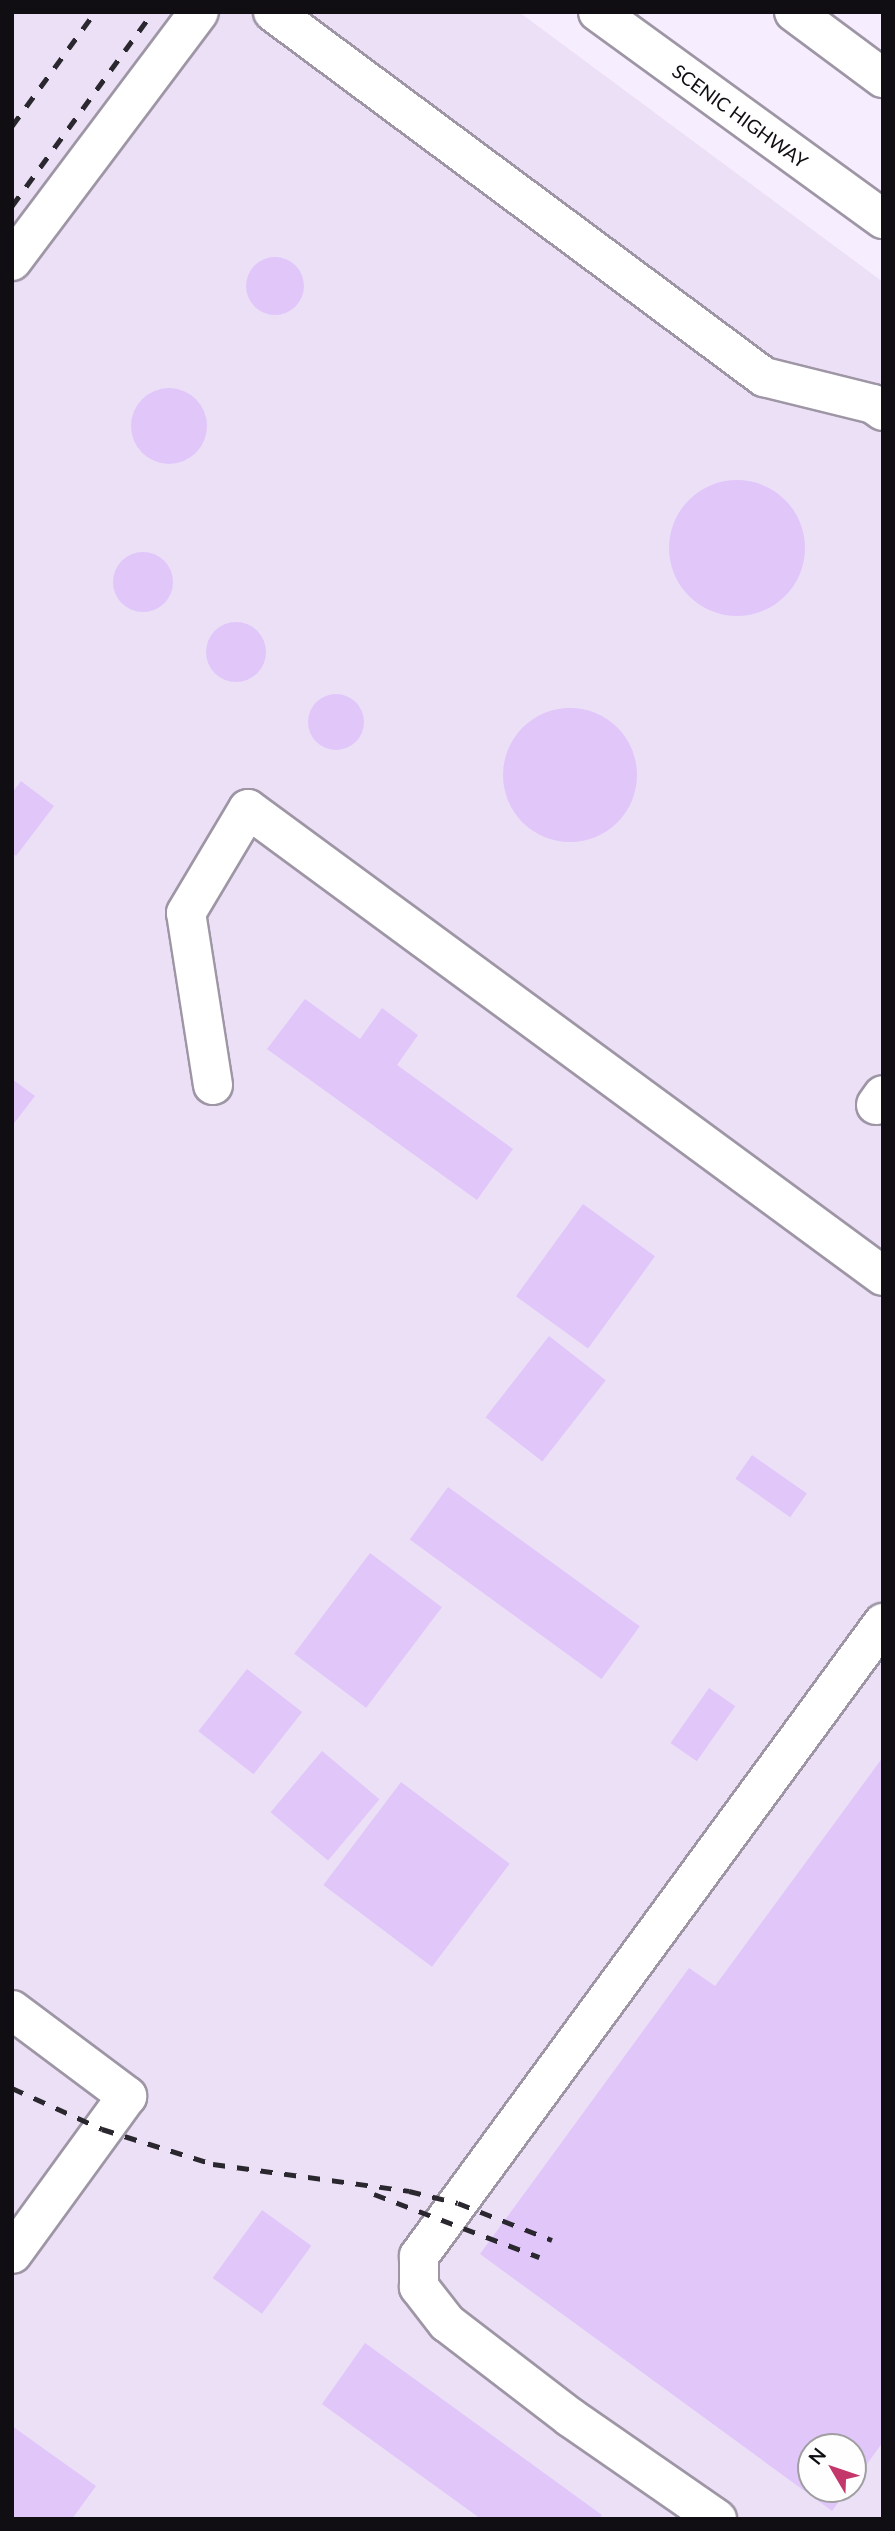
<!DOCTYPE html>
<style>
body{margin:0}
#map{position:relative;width:895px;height:2531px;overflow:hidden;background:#f6edfe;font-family:Lato,sans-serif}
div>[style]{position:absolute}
.built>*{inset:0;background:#ece0f7}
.building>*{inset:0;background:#e1c6fa;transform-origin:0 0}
.round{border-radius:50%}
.roads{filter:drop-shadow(2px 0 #9e96a5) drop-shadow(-2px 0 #9e96a5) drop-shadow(0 2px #9e96a5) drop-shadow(0 -2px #9e96a5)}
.minor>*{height:38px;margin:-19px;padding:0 19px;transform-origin:19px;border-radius:19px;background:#fff}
.major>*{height:38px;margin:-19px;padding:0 19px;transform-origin:19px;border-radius:19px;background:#fff}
.rail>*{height:5px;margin-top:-2.5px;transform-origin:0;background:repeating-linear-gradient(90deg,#2b272f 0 12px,transparent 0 24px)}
span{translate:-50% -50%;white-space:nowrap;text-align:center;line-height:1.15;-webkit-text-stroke:6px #fefefe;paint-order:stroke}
.street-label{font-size:19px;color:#100d13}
.frame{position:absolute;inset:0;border:14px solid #100d13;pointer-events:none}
.north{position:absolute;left:797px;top:2433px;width:70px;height:70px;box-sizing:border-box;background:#fefefe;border:2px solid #9f9ea0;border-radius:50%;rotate:309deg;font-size:19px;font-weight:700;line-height:28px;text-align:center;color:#100d13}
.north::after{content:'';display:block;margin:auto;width:24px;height:32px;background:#c3376b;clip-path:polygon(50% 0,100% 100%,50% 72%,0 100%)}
</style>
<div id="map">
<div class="built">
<i style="clip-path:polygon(evenodd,12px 12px,519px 12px,883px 282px,883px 2519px,12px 2519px,12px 12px,811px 2447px,853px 2447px,853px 2489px,811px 2489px,811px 2447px)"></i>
</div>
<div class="building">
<i class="round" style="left:246px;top:257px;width:58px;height:58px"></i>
<i class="round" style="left:131px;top:388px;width:76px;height:76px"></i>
<i class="round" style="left:669px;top:480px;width:136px;height:136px"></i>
<i class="round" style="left:113px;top:552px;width:60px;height:60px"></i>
<i class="round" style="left:206px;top:622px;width:60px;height:60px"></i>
<i class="round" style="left:308px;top:694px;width:56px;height:56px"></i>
<i class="round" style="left:503px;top:708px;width:134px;height:134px"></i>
<i style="clip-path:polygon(21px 781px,54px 806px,16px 856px,12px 853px,12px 793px)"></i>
<i style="clip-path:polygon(305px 999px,360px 1039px,382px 1008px,418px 1035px,397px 1065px,513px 1149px,477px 1200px,267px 1049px)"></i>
<i style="clip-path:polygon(12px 1079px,35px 1096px,12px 1126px)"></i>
<i style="left:583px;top:1204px;width:89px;height:114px;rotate:36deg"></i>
<i style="left:549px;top:1336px;width:72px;height:103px;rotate:38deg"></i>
<i style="left:752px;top:1455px;width:67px;height:29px;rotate:35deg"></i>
<i style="left:448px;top:1487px;width:237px;height:65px;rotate:36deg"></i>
<i style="left:370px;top:1553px;width:90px;height:126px;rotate:37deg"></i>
<i style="left:247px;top:1669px;width:70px;height:79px;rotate:38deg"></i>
<i style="left:709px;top:1688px;width:32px;height:67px;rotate:35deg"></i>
<i style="left:322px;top:1751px;width:75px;height:80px;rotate:40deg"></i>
<i style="clip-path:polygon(883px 1757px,883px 2442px,853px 2483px,853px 2447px,811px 2447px,811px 2489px,848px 2489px,832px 2511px,480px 2254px,689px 1968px,715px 1986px)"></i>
<i style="left:401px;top:1782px;width:136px;height:129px;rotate:37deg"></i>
<i style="left:262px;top:2210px;width:61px;height:84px;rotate:36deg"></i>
<i style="clip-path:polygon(365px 2343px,602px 2515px,599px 2519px,481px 2519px,322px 2404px)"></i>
<i style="clip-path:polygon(12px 2426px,96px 2486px,72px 2519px,12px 2519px)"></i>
</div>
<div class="roads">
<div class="minor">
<i style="left:273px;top:12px;width:612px;rotate:36.63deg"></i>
<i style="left:764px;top:377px;width:112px;rotate:13.9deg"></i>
<i style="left:873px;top:404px;width:12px;rotate:35deg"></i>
<i style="left:794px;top:12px;width:111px;rotate:36.6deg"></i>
<i style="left:12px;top:261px;width:311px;rotate:-53.1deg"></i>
<i style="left:213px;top:1085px;width:174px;rotate:-98.9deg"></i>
<i style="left:186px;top:913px;width:121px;rotate:-59.2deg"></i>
<i style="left:248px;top:809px;width:788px;rotate:36.33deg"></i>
<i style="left:876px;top:1105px;width:12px;rotate:-55deg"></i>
<i style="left:12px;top:2010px;width:144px;rotate:36.8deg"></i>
<i style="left:127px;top:2096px;width:195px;rotate:126deg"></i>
<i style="left:717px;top:2519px;width:178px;rotate:-145.3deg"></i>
<i style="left:571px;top:2418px;width:156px;rotate:-142.5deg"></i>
<i style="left:447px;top:2323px;width:46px;rotate:-127.9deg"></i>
<i style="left:419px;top:2287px;width:31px;rotate:-90deg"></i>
<i style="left:419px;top:2256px;width:785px;rotate:-53.76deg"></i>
</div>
<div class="major">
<i style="left:598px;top:12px;width:352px;rotate:36deg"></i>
</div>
</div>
<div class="rail">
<i style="left:12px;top:126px;width:141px;rotate:-53.9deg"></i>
<i style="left:12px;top:206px;width:240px;rotate:-54deg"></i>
<i style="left:12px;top:2088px;width:99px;rotate:24.5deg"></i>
<i style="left:102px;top:2129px;width:116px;rotate:17.5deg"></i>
<i style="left:213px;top:2164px;width:198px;rotate:7.8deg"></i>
<i style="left:409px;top:2191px;width:50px;rotate:13.8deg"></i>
<i style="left:458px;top:2203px;width:101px;rotate:21.5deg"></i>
<i style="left:374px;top:2194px;width:177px;rotate:20.9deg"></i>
</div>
<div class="street-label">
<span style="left:740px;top:116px;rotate:36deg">SCENIC HIGHWAY</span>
</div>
<div class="frame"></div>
<div class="north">N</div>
</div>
